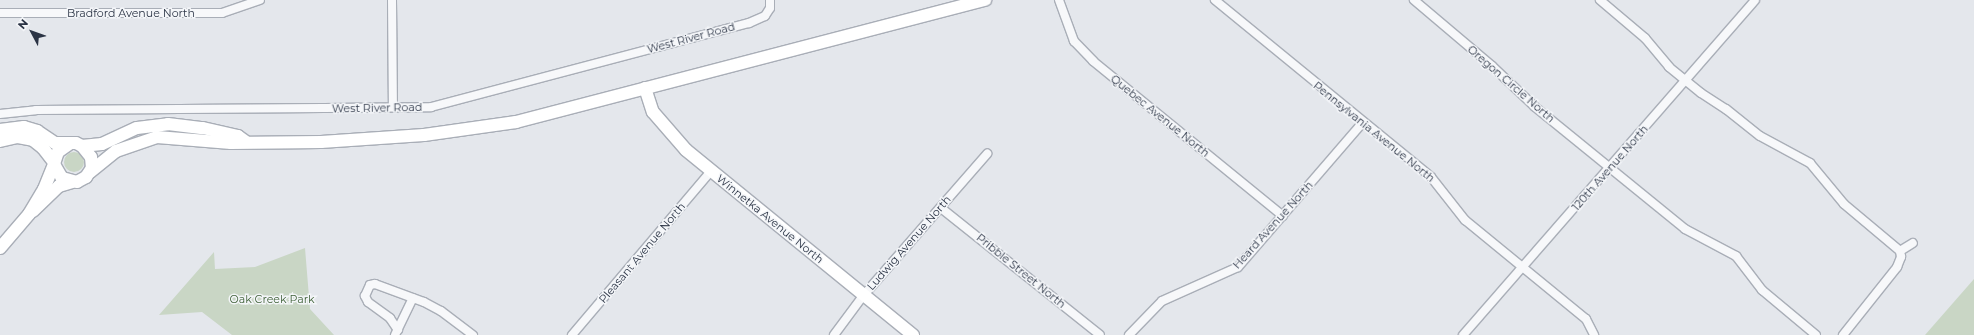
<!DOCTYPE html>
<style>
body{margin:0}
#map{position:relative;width:1974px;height:335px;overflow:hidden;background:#e4e7ec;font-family:Montserrat,sans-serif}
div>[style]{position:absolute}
.green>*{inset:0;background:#c9d6c5}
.round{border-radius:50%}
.roads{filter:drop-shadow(1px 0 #a9aeb7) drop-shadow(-1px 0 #a9aeb7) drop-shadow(0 1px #a9aeb7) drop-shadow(0 -1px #a9aeb7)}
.street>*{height:8px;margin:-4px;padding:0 4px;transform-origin:4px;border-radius:4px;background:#f7f8fa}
.secondary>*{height:12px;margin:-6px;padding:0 6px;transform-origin:6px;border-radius:6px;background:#fff}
span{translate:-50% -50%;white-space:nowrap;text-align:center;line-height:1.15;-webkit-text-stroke:3px #f4f6f9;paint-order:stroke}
.street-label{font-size:11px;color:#2b3445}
.park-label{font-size:11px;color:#3f6138}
.north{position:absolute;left:12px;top:12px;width:40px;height:40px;-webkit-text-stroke:3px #f4f6f9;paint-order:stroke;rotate:311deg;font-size:11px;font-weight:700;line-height:16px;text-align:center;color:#2b3445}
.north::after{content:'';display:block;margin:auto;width:14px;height:18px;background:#2b3445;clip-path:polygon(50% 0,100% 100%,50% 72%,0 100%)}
</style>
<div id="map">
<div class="green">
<i class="round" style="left:64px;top:152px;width:20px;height:20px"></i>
<i style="clip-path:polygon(305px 248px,310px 309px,334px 335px,232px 335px,202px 312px,159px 315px,214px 252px,215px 269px,255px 267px)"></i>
<i style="clip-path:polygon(1974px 279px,1974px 335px,1925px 335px)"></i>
</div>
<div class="roads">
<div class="street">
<i style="left:392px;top:0;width:106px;rotate:89.5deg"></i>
<i style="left:1059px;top:0;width:44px;rotate:69.9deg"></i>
<i style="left:1074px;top:41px;width:28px;rotate:46deg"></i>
<i style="left:1093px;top:61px;width:245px;rotate:39.2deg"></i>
<i style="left:1215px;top:0;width:279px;rotate:39.3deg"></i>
<i style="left:1431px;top:177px;width:55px;rotate:51.7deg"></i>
<i style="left:1465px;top:220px;width:156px;rotate:39.3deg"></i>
<i style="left:1586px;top:319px;width:18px;rotate:63deg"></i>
<i style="left:1414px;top:0;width:102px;rotate:40.2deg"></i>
<i style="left:1492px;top:66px;width:59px;rotate:43.6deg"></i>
<i style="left:1535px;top:107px;width:193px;rotate:39.1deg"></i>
<i style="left:1685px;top:229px;width:58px;rotate:27.9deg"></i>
<i style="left:1736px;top:256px;width:43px;rotate:52.6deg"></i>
<i style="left:1762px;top:290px;width:70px;rotate:39.8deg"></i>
<i style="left:1600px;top:0;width:59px;rotate:40.2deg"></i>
<i style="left:1645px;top:38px;width:38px;rotate:50deg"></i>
<i style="left:1669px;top:67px;width:41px;rotate:39.1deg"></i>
<i style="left:1701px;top:93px;width:30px;rotate:33deg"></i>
<i style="left:1726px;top:109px;width:43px;rotate:38.5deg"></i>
<i style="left:1760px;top:136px;width:57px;rotate:28.4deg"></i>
<i style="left:1810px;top:163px;width:53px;rotate:50.3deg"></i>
<i style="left:1844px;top:204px;width:73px;rotate:40deg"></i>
<i style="left:0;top:13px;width:222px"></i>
<i style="left:222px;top:13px;width:40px;rotate:-18.9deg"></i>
<i style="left:0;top:114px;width:36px;rotate:-6deg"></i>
<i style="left:36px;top:110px;width:395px;rotate:-0.4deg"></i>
<i style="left:431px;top:107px;width:329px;rotate:-14.8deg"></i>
<i style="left:749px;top:23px;width:17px;rotate:-24deg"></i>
<i style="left:765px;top:16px;width:9px;rotate:-58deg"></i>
<i style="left:770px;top:8px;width:8px;rotate:-90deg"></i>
<i style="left:941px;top:208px;width:203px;rotate:38.6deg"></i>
<i style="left:398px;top:330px;width:14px;rotate:-124deg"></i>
<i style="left:390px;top:318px;width:27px;rotate:-144deg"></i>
<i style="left:368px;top:302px;width:7px;rotate:-117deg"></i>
<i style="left:365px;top:296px;width:12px;rotate:-66deg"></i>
<i style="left:370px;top:285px;width:5px;rotate:-11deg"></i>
<i style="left:375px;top:284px;width:52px;rotate:20.2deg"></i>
<i style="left:424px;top:302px;width:19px;rotate:28deg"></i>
<i style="left:441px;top:311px;width:40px;rotate:37deg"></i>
<i style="left:395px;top:335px;width:41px;rotate:-64.1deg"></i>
<i style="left:572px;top:335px;width:215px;rotate:-49.7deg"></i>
<i style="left:834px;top:335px;width:49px;rotate:-53.4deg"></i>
<i style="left:863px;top:296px;width:189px;rotate:-48.9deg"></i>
<i style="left:1129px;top:335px;width:47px;rotate:-45.9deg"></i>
<i style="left:1162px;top:301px;width:83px;rotate:-24.1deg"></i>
<i style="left:1238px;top:267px;width:191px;rotate:-49.2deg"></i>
<i style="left:1463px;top:335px;width:444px;rotate:-48.9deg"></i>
<i style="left:1843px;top:335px;width:87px;rotate:-51.5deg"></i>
<i style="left:1897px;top:267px;width:11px;rotate:-68deg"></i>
<i style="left:1901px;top:257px;width:6px;rotate:-99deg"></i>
<i style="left:1900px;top:251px;width:15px;rotate:-32deg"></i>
</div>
<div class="secondary">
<i style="left:645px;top:88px;width:25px;rotate:72deg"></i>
<i style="left:653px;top:112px;width:50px;rotate:49deg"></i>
<i style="left:686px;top:150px;width:293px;rotate:39.2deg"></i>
<i style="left:0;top:130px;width:24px;rotate:-7deg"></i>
<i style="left:24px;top:127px;width:14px;rotate:17deg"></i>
<i style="left:37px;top:131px;width:22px;rotate:34deg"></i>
<i style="left:55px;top:143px;width:21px"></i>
<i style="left:76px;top:143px;width:7px;rotate:27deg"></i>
<i style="left:82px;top:146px;width:14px;rotate:51deg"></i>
<i style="left:91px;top:157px;width:11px;rotate:85deg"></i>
<i style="left:92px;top:168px;width:11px;rotate:124deg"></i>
<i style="left:86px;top:177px;width:10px;rotate:151deg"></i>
<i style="left:77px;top:182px;width:16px;rotate:-165deg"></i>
<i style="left:62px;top:178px;width:16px;rotate:-120deg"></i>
<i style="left:54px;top:164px;width:13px;rotate:-72deg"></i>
<i style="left:58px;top:152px;width:14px;rotate:-36deg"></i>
<i style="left:0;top:141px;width:18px;rotate:-13deg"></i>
<i style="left:18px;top:137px;width:15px;rotate:11deg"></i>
<i style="left:33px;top:140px;width:13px;rotate:39deg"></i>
<i style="left:43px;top:148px;width:18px;rotate:52deg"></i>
<i style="left:82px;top:146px;width:20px;rotate:-6deg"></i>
<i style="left:102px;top:144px;width:38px;rotate:-25deg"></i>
<i style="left:137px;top:128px;width:31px;rotate:-7deg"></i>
<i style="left:168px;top:124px;width:35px;rotate:7deg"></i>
<i style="left:203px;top:128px;width:36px;rotate:13deg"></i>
<i style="left:238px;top:136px;width:9px;rotate:36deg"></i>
<i style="left:90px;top:172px;width:33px;rotate:-39deg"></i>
<i style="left:116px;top:151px;width:43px;rotate:-18.9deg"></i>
<i style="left:157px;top:137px;width:74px;rotate:4.6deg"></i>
<i style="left:231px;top:143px;width:90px;rotate:-0.6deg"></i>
<i style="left:321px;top:142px;width:103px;rotate:-3.9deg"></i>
<i style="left:424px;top:135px;width:93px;rotate:-8deg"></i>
<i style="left:516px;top:122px;width:485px;rotate:-14.6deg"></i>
<i style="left:33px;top:211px;width:36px;rotate:-44deg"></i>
<i style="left:59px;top:186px;width:14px;rotate:-17deg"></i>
<i style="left:0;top:248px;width:45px;rotate:-49.5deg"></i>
<i style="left:29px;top:214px;width:29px;rotate:-59deg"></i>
<i style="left:44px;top:189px;width:27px;rotate:-68deg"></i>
</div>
</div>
<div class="street-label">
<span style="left:131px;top:13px">Bradford Avenue North</span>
<span style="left:691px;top:38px;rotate:-15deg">West River Road</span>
<span style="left:1511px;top:84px;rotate:41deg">Oregon Circle North</span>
<span style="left:377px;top:108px;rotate:-1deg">West River Road</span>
<span style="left:1160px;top:116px;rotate:39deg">Quebec Avenue North</span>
<span style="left:1374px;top:132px;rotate:39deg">Pennsylvania Avenue North</span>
<span style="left:1610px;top:168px;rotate:-49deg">120th Avenue North</span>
<span style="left:770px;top:219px;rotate:39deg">Winnetka Avenue North</span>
<span style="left:1273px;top:225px;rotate:-48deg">Heard Avenue North</span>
<span style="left:909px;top:243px;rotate:-49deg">Ludwig Avenue North</span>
<span style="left:642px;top:253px;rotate:-50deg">Pleasant Avenue North</span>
<span style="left:1021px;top:271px;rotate:39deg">Pribble Street North</span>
</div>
<div class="park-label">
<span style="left:272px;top:299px">Oak Creek Park</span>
</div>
<div class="north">N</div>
</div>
